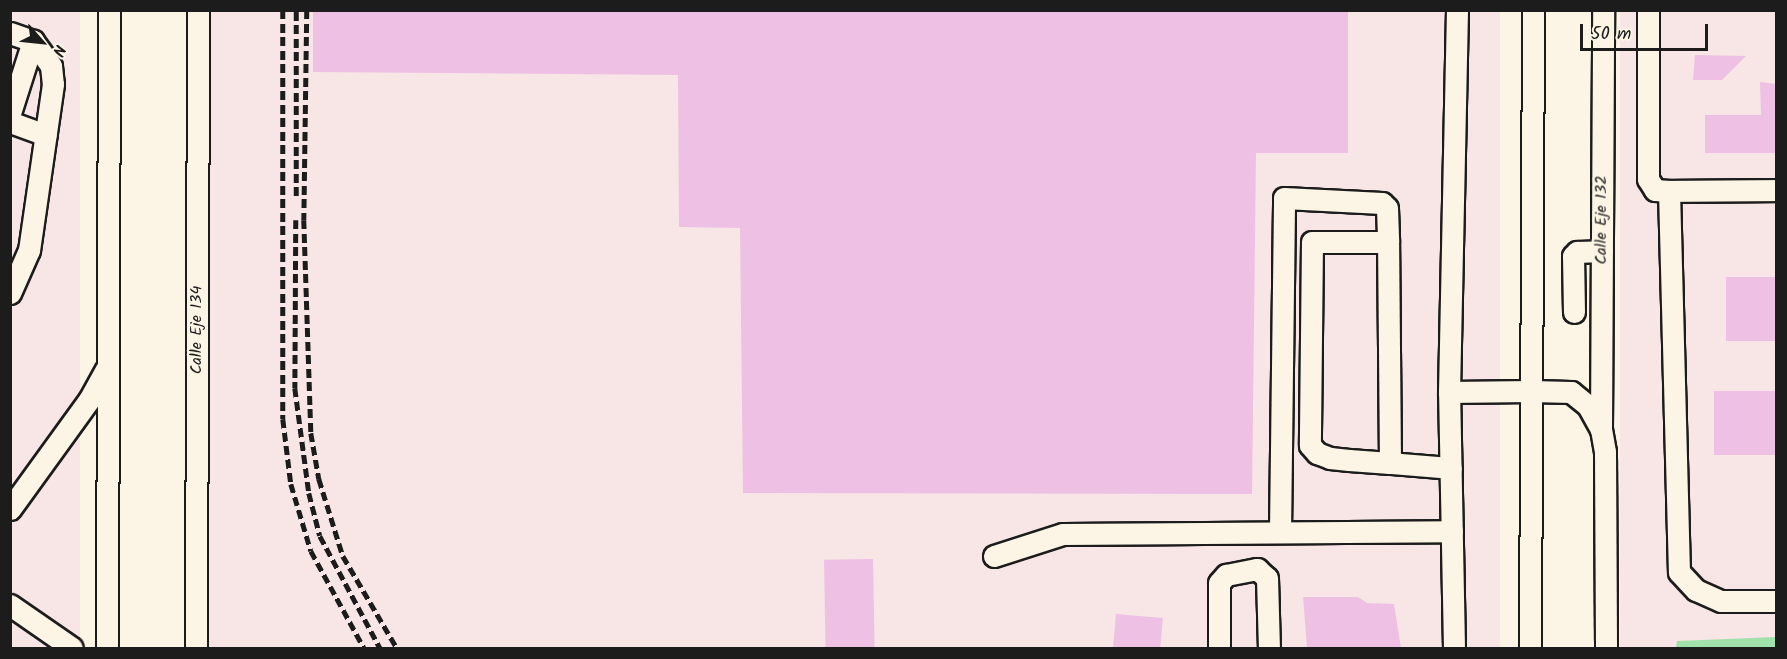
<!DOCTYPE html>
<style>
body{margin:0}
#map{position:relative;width:1787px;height:659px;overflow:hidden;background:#fcf5e5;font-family:Kalam,sans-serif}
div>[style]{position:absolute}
.built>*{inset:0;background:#f8e5e5;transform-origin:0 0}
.green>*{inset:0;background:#a1e2ac}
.building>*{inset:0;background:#edc0e4;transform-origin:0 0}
.roads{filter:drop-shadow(2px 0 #1c1c1c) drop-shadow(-2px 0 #1c1c1c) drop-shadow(0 2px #1c1c1c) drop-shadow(0 -2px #1c1c1c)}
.minor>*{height:21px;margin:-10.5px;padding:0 10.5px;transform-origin:10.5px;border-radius:10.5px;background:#fcf5e5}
.rail>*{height:4.5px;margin-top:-2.25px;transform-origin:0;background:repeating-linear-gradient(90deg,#1c1c1c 0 9px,transparent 0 13.5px)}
span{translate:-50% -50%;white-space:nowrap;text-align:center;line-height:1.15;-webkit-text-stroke:4.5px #fcf5e5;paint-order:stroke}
.street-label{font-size:16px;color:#1c1c1c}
.frame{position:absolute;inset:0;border:12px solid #1c1c1c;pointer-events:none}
.north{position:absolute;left:12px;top:12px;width:60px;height:60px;-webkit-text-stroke:4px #fcf5e5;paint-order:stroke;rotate:117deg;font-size:16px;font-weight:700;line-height:24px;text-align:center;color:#1c1c1c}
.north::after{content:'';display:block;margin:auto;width:21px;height:27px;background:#1c1c1c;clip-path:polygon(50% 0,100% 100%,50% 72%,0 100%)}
.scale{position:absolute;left:1580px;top:24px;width:128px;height:27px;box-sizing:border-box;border:3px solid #1c1c1c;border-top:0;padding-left:8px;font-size:18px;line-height:21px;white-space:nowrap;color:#1c1c1c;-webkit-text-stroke:4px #fcf5e5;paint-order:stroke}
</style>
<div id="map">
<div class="built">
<i style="left:10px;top:11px;width:70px;height:637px"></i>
<i style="left:202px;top:11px;width:1298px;height:637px"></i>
<i style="left:1620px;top:11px;width:156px;height:637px"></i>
</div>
<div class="green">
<i style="clip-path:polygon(1776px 637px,1776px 648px,1676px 648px,1677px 641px)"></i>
</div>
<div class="building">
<i style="clip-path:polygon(313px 10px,1348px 10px,1348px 153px,1256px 153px,1252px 494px,743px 493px,740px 228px,679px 227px,678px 75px,313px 72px)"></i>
<i style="clip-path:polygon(1695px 55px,1746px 56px,1722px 80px,1693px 80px)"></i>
<i style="clip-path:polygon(1760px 82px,1776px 84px,1776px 153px,1705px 153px,1705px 115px,1761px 115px)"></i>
<i style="left:1776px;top:277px;width:64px;height:50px;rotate:90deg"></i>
<i style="left:1714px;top:391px;width:62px;height:64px"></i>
<i style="left:873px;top:559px;width:89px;height:49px;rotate:89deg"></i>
<i style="clip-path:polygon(1303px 597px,1358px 597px,1367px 603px,1394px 604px,1401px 648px,1307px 648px)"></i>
<i style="left:1116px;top:614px;width:47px;height:34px;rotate:5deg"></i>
</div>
<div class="roads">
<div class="minor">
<i style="left:1648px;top:10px;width:169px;rotate:90deg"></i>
<i style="left:1648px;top:179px;width:13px;rotate:58deg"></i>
<i style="left:1655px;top:190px;width:14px;rotate:4deg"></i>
<i style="left:10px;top:33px;width:24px;rotate:19deg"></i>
<i style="left:33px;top:41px;width:31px;rotate:54deg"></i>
<i style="left:51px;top:66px;width:18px;rotate:84deg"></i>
<i style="left:53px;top:84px;width:168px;rotate:98.2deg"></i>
<i style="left:29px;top:250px;width:47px;rotate:113.8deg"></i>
<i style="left:10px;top:113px;width:76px;rotate:-72.3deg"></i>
<i style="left:10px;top:122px;width:38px;rotate:20deg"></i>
<i style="left:1776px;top:190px;width:107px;rotate:179.5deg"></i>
<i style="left:1669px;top:191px;width:381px;rotate:88.5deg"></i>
<i style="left:1679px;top:572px;width:25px;rotate:47deg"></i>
<i style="left:1696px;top:590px;width:27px;rotate:24deg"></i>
<i style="left:1721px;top:601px;width:55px"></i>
<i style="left:1574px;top:312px;width:56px;rotate:-91deg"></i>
<i style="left:1573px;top:256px;width:6px;rotate:-45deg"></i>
<i style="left:1577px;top:252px;width:25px;rotate:-2deg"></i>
<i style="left:1449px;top:392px;width:382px;rotate:-88.8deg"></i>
<i style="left:1601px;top:429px;width:419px;rotate:-89.7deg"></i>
<i style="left:1390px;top:463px;width:221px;rotate:-90.5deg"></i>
<i style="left:1388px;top:242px;width:76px;rotate:180deg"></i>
<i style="left:1312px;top:242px;width:203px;rotate:90.6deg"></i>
<i style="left:1310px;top:445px;width:11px;rotate:49deg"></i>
<i style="left:1317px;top:453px;width:14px;rotate:21deg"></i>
<i style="left:1330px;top:458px;width:19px;rotate:6deg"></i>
<i style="left:1349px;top:460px;width:41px;rotate:4.2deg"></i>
<i style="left:1390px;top:463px;width:61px;rotate:4.7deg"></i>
<i style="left:10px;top:509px;width:135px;rotate:-54.1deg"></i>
<i style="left:89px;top:400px;width:35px;rotate:-61deg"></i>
<i style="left:1280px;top:532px;width:334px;rotate:-89.3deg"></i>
<i style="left:1284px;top:198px;width:98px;rotate:2.9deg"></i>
<i style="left:1382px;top:203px;width:7px;rotate:45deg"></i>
<i style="left:1387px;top:208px;width:34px;rotate:88deg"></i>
<i style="left:994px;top:556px;width:72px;rotate:-17.7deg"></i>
<i style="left:1063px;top:534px;width:389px;rotate:-0.4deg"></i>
<i style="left:10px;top:605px;width:75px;rotate:34.7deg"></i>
<i style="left:107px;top:648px;width:638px;rotate:-89.82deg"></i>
<i style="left:196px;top:648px;width:638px;rotate:-89.82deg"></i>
<i style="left:1219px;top:648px;width:65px;rotate:-90deg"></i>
<i style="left:1219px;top:583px;width:11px;rotate:-49deg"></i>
<i style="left:1226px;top:575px;width:32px;rotate:-11deg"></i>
<i style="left:1257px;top:569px;width:13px;rotate:42deg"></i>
<i style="left:1267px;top:578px;width:70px;rotate:88.4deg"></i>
<i style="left:1454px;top:648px;width:256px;rotate:-91.1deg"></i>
<i style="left:1449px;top:392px;width:82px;rotate:-0.7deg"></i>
<i style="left:1531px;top:391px;width:40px;rotate:1.4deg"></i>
<i style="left:1571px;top:392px;width:22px;rotate:39deg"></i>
<i style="left:1588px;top:406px;width:26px;rotate:61deg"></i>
<i style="left:1601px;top:429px;width:23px;rotate:80deg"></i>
<i style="left:1605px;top:452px;width:196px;rotate:89.7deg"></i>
<i style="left:1530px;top:648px;width:638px;rotate:-89.73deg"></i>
</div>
</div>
<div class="rail">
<i style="left:283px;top:10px;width:409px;rotate:90deg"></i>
<i style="left:283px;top:419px;width:65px;rotate:83deg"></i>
<i style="left:291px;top:484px;width:70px;rotate:73.4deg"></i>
<i style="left:311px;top:551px;width:111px;rotate:61.3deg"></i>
<i style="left:307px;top:10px;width:210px;rotate:90.8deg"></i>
<i style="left:304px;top:220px;width:213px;rotate:88.1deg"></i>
<i style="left:311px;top:433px;width:47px;rotate:80.1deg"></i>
<i style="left:319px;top:479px;width:81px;rotate:72.7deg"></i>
<i style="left:343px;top:556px;width:107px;rotate:59.6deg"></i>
<i style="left:296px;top:196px;width:186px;rotate:-90deg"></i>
<i style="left:296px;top:220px;width:168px;rotate:90.3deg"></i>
<i style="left:295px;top:388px;width:106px;rotate:82.4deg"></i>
<i style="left:309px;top:493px;width:44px;rotate:75.7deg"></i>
<i style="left:320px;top:536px;width:127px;rotate:61.8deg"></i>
</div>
<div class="street-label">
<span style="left:1602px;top:220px;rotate:-90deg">Calle Eje 132</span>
<span style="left:197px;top:330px;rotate:-90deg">Calle Eje 134</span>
</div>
<div class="frame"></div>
<div class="north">N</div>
<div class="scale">50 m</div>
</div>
